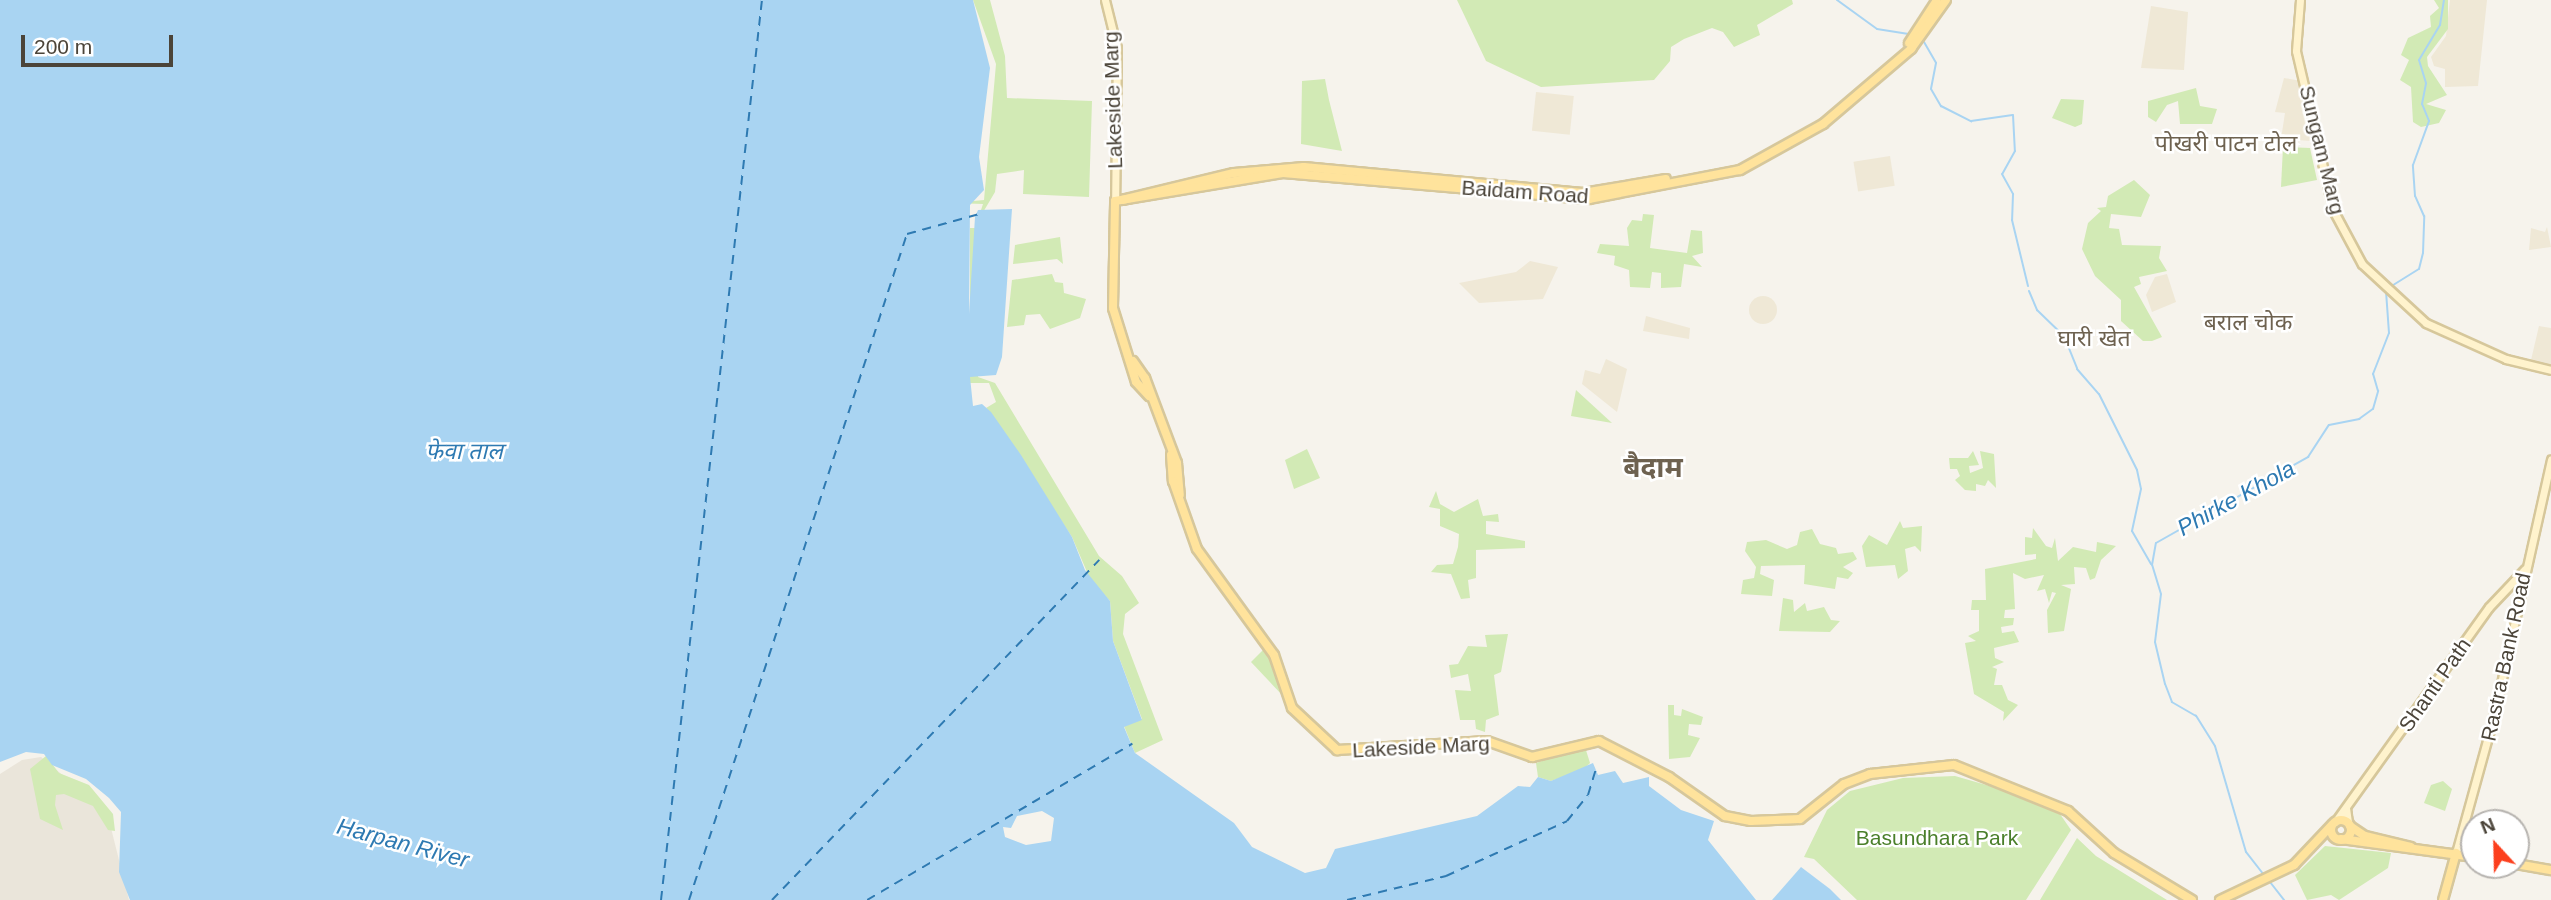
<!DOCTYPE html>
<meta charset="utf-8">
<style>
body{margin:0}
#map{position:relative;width:2551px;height:900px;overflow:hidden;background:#f6f3ec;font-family:Helvetica,"Noto Sans Devanagari",sans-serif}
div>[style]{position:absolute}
.residential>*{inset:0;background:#eae5da}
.education>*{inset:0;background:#efe8d6;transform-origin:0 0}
.round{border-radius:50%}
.green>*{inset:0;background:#d2eab5}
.water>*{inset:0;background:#a9d4f2}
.stream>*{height:2px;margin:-1px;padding:0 1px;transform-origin:1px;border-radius:1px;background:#a9d4f2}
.ferry>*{height:2px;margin-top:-1px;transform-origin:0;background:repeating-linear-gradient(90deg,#2e7ab2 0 9px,transparent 0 16px)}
.roads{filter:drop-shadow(2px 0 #d6c79b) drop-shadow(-2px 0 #d6c79b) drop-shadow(0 2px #d6c79b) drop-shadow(0 -2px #d6c79b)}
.secondary>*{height:7px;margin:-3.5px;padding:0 3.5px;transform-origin:3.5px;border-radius:3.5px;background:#fff3cd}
.primary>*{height:8px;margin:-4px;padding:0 4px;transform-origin:4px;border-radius:4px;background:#ffe39c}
.primary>.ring{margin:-4px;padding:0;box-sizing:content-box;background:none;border:8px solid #ffe39c;border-radius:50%}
span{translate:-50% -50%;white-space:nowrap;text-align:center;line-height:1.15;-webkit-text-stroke:5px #fff;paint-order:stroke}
.street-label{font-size:21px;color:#4b4439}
.park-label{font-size:21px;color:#4a7f2a}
.neighbourhood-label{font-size:23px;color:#6e6250}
.water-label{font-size:23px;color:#2e7ab2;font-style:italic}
.district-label{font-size:28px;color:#6e6250;font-weight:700}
.north{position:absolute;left:2460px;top:809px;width:70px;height:70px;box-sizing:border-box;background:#fff;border:2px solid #b7b4b0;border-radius:50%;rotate:338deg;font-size:19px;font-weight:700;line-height:28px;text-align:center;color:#4b4439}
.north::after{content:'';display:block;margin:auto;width:24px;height:32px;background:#fc3f1d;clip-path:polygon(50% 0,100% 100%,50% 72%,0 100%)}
.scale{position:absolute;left:21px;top:35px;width:152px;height:32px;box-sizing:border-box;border:4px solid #4b4439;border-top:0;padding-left:9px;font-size:21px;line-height:24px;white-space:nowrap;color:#4b4439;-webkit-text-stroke:5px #fff;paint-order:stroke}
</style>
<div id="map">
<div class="residential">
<i style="clip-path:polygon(41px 757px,107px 812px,129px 900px,0 900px,0 774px,22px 760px)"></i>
</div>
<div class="education">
<i style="clip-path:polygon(2450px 0,2487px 0,2478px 86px,2445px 87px,2445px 69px,2434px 66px,2431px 57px,2446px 36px)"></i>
<i style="clip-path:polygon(2151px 6px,2188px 12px,2184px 70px,2141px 68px)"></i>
<i style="clip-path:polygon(2284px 78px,2301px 81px,2311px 141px,2281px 139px,2285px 113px,2275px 112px)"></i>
<i style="left:1536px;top:92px;width:38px;height:39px;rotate:6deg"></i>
<i style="left:1890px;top:156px;width:30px;height:37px;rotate:81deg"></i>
<i style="clip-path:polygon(2547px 227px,2551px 247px,2529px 250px,2531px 228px,2545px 232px)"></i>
<i style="clip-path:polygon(1530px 261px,1558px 267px,1543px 299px,1479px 303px,1459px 283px,1516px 272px)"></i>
<i style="clip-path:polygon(2167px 274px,2176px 302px,2152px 312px,2146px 295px,2155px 277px)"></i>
<i class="round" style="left:1749px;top:296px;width:28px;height:28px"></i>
<i style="clip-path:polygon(1646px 316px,1690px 328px,1689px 339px,1643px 331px)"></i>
<i style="clip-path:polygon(2539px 326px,2551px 328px,2551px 365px,2531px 360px)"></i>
<i style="clip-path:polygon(1606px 359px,1627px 369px,1617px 412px,1582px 384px,1585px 370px,1600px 374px)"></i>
</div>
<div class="green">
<i style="clip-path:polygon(973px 0,990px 0,1005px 56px,1007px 98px,1092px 101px,1089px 197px,1023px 194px,1024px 170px,997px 174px,995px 192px,982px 214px,978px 377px,995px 383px,1099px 556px,1122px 576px,1139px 603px,1125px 614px,1123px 634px,1163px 740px,1135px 753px,1124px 726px,1142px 719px,1113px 641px,1110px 601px,1090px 579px,1072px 537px,986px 408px,996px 402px,989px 383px,970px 383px,970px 228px,975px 228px,983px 204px,953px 203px,984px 200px,996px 64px)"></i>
<i style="clip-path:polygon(1457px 0,1792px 0,1793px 4px,1757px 25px,1760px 35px,1734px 47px,1723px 32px,1712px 28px,1684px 39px,1671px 47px,1670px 61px,1654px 80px,1541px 87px,1486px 61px)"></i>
<i style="clip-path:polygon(2434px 0,2448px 0,2448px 29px,2427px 57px,2428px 66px,2447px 95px,2426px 104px,2446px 110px,2439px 123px,2421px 127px,2413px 122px,2411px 87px,2400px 80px,2409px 60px,2401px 55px,2408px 38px,2431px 27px,2430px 16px,2439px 8px)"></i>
<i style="clip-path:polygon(1325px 79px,1329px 100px,1342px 151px,1301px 144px,1302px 81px)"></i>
<i style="clip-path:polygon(2196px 88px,2200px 106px,2217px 109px,2212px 124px,2180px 124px,2178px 101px,2167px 105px,2156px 122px,2148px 117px,2148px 101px)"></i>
<i style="clip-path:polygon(2061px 99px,2084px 100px,2082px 124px,2075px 127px,2052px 118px)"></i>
<i style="clip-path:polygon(2283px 147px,2310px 148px,2317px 180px,2281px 187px)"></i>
<i style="clip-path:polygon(2134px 180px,2150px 195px,2141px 217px,2111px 214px,2109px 228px,2119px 229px,2122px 245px,2161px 246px,2159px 258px,2167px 271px,2139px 277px,2141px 284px,2134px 287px,2162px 337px,2152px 341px,2143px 341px,2121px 321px,2121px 300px,2095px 276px,2082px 249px,2088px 223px,2101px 211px,2097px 208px,2106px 207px,2108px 196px)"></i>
<i style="clip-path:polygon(1643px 214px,1654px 215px,1650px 248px,1687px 253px,1691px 230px,1702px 231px,1703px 253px,1692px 256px,1702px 267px,1684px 264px,1681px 287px,1661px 288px,1661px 273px,1652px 272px,1650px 288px,1630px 287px,1629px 270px,1614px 265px,1615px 256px,1597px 253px,1600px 244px,1629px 246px,1627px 228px,1632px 220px,1642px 221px)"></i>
<i style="clip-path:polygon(1060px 237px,1063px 264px,1057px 259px,1013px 264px,1015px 245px)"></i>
<i style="clip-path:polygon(1052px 274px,1055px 282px,1063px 283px,1064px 293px,1086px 299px,1080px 318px,1050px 329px,1040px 314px,1026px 315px,1024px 325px,1007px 327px,1012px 280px)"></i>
<i style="clip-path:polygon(1576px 390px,1612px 423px,1571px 416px)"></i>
<i style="clip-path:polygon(1307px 449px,1320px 478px,1294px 489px,1285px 460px)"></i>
<i style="clip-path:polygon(1973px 451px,1979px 465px,1969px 466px,1970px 473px,1983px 468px,1980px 451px,1994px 454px,1996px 488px,1988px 480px,1985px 486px,1976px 484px,1976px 491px,1965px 490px,1955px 480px,1960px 476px,1957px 469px,1950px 469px,1949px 458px,1968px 458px)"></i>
<i style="clip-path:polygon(1436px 491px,1440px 504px,1454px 512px,1478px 499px,1483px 516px,1498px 514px,1499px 522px,1486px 521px,1486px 534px,1525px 541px,1525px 548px,1476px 550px,1476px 578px,1468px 580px,1470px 598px,1461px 599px,1451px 574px,1431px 572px,1437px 565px,1453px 564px,1458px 547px,1459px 534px,1440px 526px,1440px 509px,1429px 507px)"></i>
<i style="clip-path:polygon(1900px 521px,1903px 528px,1922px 526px,1921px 552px,1915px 546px,1905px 549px,1908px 571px,1898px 579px,1895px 565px,1866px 567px,1862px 546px,1869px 535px,1887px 545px)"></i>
<i style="clip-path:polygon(2033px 528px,2046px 546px,2052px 548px,2055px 538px,2058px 561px,2073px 547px,2096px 552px,2097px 542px,2116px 546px,2101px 560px,2095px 578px,2090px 580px,2086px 568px,2074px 567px,2075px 584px,2061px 585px,2071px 589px,2064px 631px,2048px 633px,2047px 610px,2056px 593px,2052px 592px,2049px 603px,2045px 589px,2037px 591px,2044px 575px,2025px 579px,2013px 573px,2015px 609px,2005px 610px,2004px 618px,2014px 618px,2013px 625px,2001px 627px,2002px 633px,2014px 631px,2019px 642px,1994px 648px,1995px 658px,2004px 662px,1992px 667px,1997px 669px,1994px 685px,2002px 685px,2008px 700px,2018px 705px,2003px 721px,2004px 712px,1974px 694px,1965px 643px,1976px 641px,1968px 636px,1979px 631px,1979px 610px,1971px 610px,1972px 600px,1986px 600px,1985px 569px,2036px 559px,2036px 554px,2025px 555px,2025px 537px,2032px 538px)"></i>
<i style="clip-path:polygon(1812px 529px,1820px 544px,1836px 548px,1838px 554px,1853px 552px,1857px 559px,1843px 567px,1853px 573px,1848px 579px,1837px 577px,1835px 589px,1804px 584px,1805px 565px,1761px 566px,1760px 574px,1774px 580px,1772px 596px,1741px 594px,1743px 580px,1754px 578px,1756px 567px,1745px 551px,1747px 542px,1766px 540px,1787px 549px,1797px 545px,1800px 532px)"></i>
<i style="clip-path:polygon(1783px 598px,1793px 600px,1794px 612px,1805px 603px,1807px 611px,1824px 607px,1831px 620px,1840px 621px,1830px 632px,1779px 631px)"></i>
<i style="clip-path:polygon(1508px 634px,1501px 672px,1494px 675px,1499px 715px,1486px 720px,1485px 732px,1476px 729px,1475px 720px,1460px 720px,1455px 690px,1471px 691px,1468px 674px,1451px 678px,1449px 665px,1458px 664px,1468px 646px,1487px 647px,1485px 635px)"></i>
<i style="clip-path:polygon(1264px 649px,1274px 667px,1284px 697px,1251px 662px)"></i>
<i style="clip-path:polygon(1668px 705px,1674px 705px,1674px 715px,1681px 716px,1682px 709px,1703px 717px,1701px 725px,1689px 724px,1688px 735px,1700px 738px,1690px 757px,1669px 759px)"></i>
<i style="clip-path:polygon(1585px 747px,1590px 763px,1583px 770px,1551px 781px,1538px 777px,1536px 763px)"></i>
<i style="clip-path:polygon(46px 756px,59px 773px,89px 785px,113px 814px,115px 831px,108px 830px,93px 806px,64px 794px,56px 795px,55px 805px,63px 830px,40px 819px,30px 769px)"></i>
<i style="clip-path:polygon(1955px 776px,2038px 800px,2060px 814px,2071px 830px,2026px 900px,1857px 900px,1814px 859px,1804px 857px,1827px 810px,1850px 791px,1903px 778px)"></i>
<i style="clip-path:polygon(2443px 781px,2452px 789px,2445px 811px,2424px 803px,2431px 785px)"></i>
<i style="clip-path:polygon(2077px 838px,2096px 856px,2167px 900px,2040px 900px)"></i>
<i style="clip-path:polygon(2325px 846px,2391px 853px,2388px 868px,2339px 900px,2331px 895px,2307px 900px,2295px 875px)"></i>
</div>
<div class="water">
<i style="clip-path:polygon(evenodd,0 0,973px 0,990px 68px,979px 157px,984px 190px,970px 205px,969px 314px,975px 217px,978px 210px,1012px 209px,1002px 357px,996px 375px,970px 377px,973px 406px,982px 404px,991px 412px,1021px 455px,1072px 537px,1085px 570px,1110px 601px,1113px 641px,1142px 720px,1124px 727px,1135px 753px,1234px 823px,1252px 847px,1305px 873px,1326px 868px,1335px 849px,1477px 816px,1518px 786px,1530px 787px,1538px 777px,1551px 781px,1593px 763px,1598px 775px,1615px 771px,1623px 783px,1649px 777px,1649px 786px,1681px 810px,1714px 821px,1708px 840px,1756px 900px,130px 900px,119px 872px,121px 812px,109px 798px,86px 779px,52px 765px,44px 754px,26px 752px,0 762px,0 0,1042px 811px,1054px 818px,1051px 841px,1026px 845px,1005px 837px,1003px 827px,1011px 828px,1017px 816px,1042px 811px)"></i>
<i style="clip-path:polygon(1801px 867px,1830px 889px,1841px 900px,1772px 900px)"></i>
</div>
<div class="stream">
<i style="left:1837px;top:0;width:49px;rotate:35.9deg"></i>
<i style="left:1877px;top:29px;width:32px;rotate:9deg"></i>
<i style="left:1924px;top:42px;width:24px;rotate:60deg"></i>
<i style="left:1936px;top:63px;width:26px;rotate:101deg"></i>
<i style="left:1931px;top:89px;width:20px;rotate:60deg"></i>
<i style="left:1941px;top:106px;width:34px;rotate:27deg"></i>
<i style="left:1971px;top:121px;width:42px;rotate:-8.1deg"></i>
<i style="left:2013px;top:115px;width:36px;rotate:87deg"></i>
<i style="left:2015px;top:151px;width:26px;rotate:119deg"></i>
<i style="left:2002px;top:174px;width:23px;rotate:61deg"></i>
<i style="left:2013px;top:194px;width:26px;rotate:92deg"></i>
<i style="left:2012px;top:220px;width:68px;rotate:76.4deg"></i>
<i style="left:2390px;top:287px;width:34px;rotate:-32deg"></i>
<i style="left:2419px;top:269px;width:16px;rotate:-76deg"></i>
<i style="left:2423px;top:253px;width:37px;rotate:-88deg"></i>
<i style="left:2424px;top:216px;width:22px;rotate:-114deg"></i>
<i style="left:2415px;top:196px;width:31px;rotate:-94deg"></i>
<i style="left:2413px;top:165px;width:47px;rotate:-70deg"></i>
<i style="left:2429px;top:121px;width:18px;rotate:-112deg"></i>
<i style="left:2422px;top:104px;width:21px;rotate:-79deg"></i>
<i style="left:2426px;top:83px;width:24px;rotate:-107deg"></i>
<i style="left:2419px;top:60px;width:41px;rotate:-59deg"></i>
<i style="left:2440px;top:25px;width:25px;rotate:-81deg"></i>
<i style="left:2029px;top:291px;width:21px;rotate:67deg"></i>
<i style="left:2037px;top:310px;width:37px;rotate:44deg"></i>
<i style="left:2064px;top:336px;width:35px;rotate:68deg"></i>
<i style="left:2077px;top:369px;width:33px;rotate:49deg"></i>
<i style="left:2099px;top:394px;width:85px;rotate:63.4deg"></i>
<i style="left:2137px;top:470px;width:19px;rotate:78deg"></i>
<i style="left:2141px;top:489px;width:43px;rotate:102.1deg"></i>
<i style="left:2132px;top:531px;width:38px;rotate:60deg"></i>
<i style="left:2264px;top:875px;width:29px;rotate:-128deg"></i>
<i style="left:2246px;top:852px;width:110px;rotate:-106.3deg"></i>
<i style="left:2215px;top:746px;width:36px;rotate:-122deg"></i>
<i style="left:2196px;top:716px;width:28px;rotate:-150deg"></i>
<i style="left:2172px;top:702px;width:19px;rotate:-111deg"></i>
<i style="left:2165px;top:684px;width:43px;rotate:-103.4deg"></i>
<i style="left:2155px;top:642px;width:48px;rotate:-82.9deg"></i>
<i style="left:2161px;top:594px;width:30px;rotate:-107deg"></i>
<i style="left:2152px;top:565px;width:22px;rotate:-80deg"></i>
<i style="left:2156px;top:543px;width:175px;rotate:-29.5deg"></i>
<i style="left:2308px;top:457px;width:38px;rotate:-57deg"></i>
<i style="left:2329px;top:425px;width:31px;rotate:-11deg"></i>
<i style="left:2359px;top:419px;width:17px;rotate:-36deg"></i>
<i style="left:2373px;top:409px;width:19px;rotate:-74deg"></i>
<i style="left:2378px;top:391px;width:18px;rotate:-106deg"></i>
<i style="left:2373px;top:374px;width:44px;rotate:-68.7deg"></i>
<i style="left:2389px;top:333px;width:42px;rotate:-94.1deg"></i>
<i style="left:2270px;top:882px;width:23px;rotate:52deg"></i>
</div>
<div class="ferry">
<i style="left:661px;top:900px;width:906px;rotate:-83.6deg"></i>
<i style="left:689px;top:900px;width:701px;rotate:-71.88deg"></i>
<i style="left:907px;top:234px;width:75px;rotate:-15.5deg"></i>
<i style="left:772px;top:900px;width:472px;rotate:-46.1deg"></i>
<i style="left:867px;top:900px;width:308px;rotate:-30.5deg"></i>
<i style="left:1347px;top:900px;width:102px;rotate:-13.6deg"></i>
<i style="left:1446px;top:876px;width:133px;rotate:-24.4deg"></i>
<i style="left:1567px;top:821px;width:33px;rotate:-51deg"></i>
<i style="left:1588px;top:795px;width:30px;rotate:-73deg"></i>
</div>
<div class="roads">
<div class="secondary">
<i style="left:1105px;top:0;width:49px;rotate:76deg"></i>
<i style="left:1117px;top:48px;width:153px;rotate:90.7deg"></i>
<i style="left:2300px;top:0;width:51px;rotate:94.5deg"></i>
<i style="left:2296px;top:51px;width:163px;rotate:76.9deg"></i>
<i style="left:2333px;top:210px;width:61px;rotate:61.8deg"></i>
<i style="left:2362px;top:264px;width:87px;rotate:42.7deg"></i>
<i style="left:2426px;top:323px;width:88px;rotate:24.2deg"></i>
<i style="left:2506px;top:359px;width:46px;rotate:13.7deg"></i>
<i style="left:2346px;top:808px;width:15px;rotate:82deg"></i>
<i style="left:2335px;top:822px;width:264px;rotate:-54.4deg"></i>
<i style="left:2489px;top:607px;width:52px;rotate:-46.5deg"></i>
<i style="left:2456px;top:853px;width:139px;rotate:-74.6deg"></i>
<i style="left:2493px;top:719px;width:266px;rotate:-77.4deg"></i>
</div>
<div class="primary">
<i style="left:1909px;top:43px;width:51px;rotate:-56.9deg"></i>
<i style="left:1122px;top:200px;width:115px;rotate:-13.6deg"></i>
<i style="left:1234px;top:173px;width:70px;rotate:-4.9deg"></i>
<i style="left:1304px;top:167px;width:280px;rotate:5.3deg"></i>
<i style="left:1583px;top:193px;width:84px;rotate:-9.6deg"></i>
<i style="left:1133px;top:361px;width:21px;rotate:55deg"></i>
<i style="left:1145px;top:378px;width:91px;rotate:69.4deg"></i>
<i style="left:1177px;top:463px;width:32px;rotate:85deg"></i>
<i style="left:1149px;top:396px;width:19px;rotate:-133deg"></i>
<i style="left:1136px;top:382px;width:77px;rotate:-107.3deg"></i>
<i style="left:1113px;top:308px;width:107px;rotate:-88.9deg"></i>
<i style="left:1115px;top:201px;width:170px;rotate:-9.5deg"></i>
<i style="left:1283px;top:173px;width:307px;rotate:4.9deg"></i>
<i style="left:1589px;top:199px;width:154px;rotate:-10.9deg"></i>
<i style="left:1740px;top:170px;width:95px;rotate:-29deg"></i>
<i style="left:1823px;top:124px;width:116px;rotate:-40.4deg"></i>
<i style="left:1911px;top:49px;width:60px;rotate:-54.5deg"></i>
<i style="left:1171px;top:455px;width:26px;rotate:86deg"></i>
<i style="left:1173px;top:481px;width:72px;rotate:70.6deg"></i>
<i style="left:1197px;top:549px;width:131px;rotate:54deg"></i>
<i style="left:1274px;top:655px;width:56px;rotate:71.2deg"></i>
<i style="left:1292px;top:708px;width:62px;rotate:43deg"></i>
<i style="left:1337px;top:750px;width:150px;rotate:-3.4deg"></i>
<i style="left:1487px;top:741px;width:48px;rotate:19.6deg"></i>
<i style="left:1532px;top:757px;width:69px;rotate:-13.4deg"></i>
<i style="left:1599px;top:741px;width:79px;rotate:27.2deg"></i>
<i style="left:1669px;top:777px;width:68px;rotate:34.9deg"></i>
<i style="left:1725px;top:816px;width:26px;rotate:11deg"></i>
<i style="left:1751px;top:821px;width:49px;rotate:-2.3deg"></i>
<i style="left:1800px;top:819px;width:56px;rotate:-38.5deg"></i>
<i style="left:1844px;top:784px;width:28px;rotate:-21deg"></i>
<i style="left:1870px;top:774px;width:84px;rotate:-6.1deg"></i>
<i style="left:1954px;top:765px;width:123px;rotate:22deg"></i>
<i style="left:2068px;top:811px;width:62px;rotate:42.4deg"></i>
<i style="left:2114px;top:853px;width:91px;rotate:31.1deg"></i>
<i class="ring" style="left:2331px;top:820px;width:12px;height:12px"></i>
<i style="left:2350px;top:826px;width:18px;rotate:34deg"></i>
<i style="left:2365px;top:836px;width:47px;rotate:13.4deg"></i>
<i style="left:2341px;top:839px;width:134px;rotate:7.7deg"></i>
<i style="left:2516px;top:864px;width:36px;rotate:10deg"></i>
<i style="left:2220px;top:900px;width:82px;rotate:-25.3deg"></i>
<i style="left:2294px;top:865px;width:55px;rotate:-46.5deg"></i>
<i style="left:2443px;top:900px;width:49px;rotate:-74.5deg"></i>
</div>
</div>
<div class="street-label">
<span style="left:1113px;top:100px;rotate:-92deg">Lakeside Marg</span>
<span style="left:2322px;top:150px;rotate:76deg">Sungam Marg</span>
<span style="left:1525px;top:192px;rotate:4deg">Baidam Road</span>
<span style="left:2506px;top:657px;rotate:-78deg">Rastra Bank Road</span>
<span style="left:2435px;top:685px;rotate:-55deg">Shanti Path</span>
<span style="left:1421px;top:747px;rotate:-3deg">Lakeside Marg</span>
</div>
<div class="park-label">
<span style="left:1937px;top:838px">Basundhara Park</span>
</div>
<div class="neighbourhood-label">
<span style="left:2226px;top:143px">पोखरी पाटन टोल</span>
<span style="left:2248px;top:322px">बराल चोक</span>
<span style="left:2094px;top:338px">घारी खेत</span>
</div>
<div class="water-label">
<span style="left:464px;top:451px">फेवा ताल</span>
<span style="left:2236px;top:498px;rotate:-29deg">Phirke Khola</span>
<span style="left:403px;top:843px;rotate:15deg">Harpan River</span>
</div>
<div class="district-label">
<span style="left:1653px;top:468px">बैदाम</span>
</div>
<div class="north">N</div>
<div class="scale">200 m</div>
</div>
